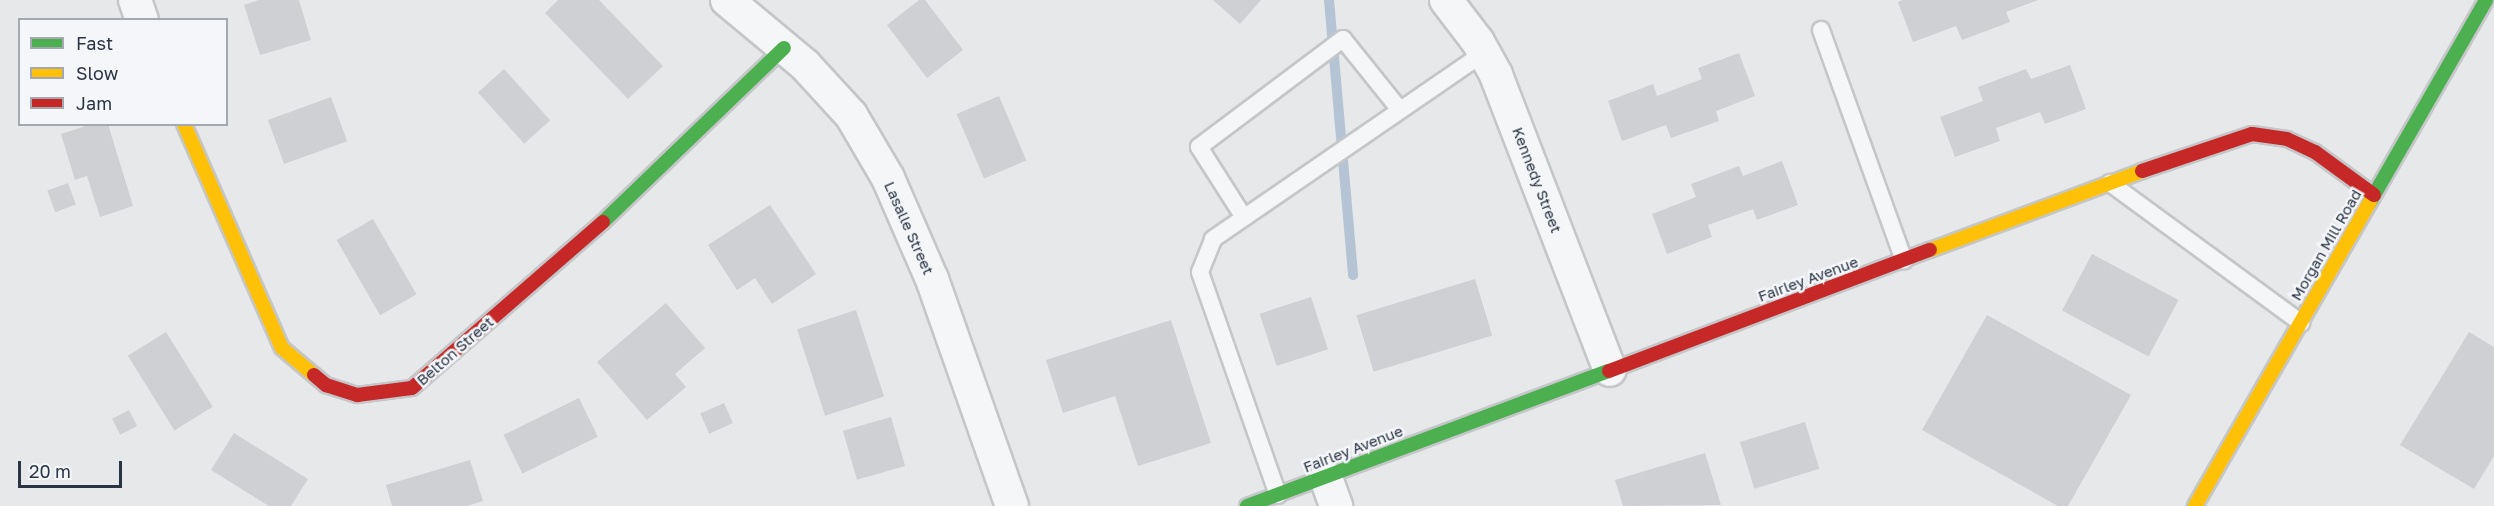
<!DOCTYPE html>
<style>
body{margin:0}
#map{position:relative;width:2494px;height:506px;overflow:hidden;background:#e6e8ea;font-family:"Golos Text",sans-serif}
div>[style]{position:absolute}
.stream>*{height:10px;margin:-5px;padding:0 5px;transform-origin:5px;border-radius:5px;background:#b4c4d5}
.building>*{inset:0;background:#ced0d3;transform-origin:0 0}
.roads{filter:drop-shadow(2px 0 #c4c6c8) drop-shadow(-2px 0 #c4c6c8) drop-shadow(0 2px #c4c6c8) drop-shadow(0 -2px #c4c6c8)}
.lane>*{height:16px;margin:-8px;padding:0 8px;transform-origin:8px;border-radius:8px;background:#f5f6f7}
.street>*{height:32px;margin:-16px;padding:0 16px;transform-origin:16px;border-radius:16px;background:#f5f6f7}
.fast>*{height:14px;margin:-7px;padding:0 7px;transform-origin:7px;border-radius:7px;background:#4caf50}
.slow>*{height:14px;margin:-7px;padding:0 7px;transform-origin:7px;border-radius:7px;background:#ffc107}
.jam>*{height:14px;margin:-7px;padding:0 7px;transform-origin:7px;border-radius:7px;background:#c62828}
span{translate:-50% -50%;white-space:nowrap;text-align:center;line-height:1.15;-webkit-text-stroke:5px #f4f6f9;paint-order:stroke}
.street-label{font-size:15px;color:#2b3445}
.legend{position:absolute;left:18px;top:18px;width:210px;height:108px;box-sizing:border-box;background:#f4f6f9;border:2px solid #a4a8b1;margin:0;padding:8px 10px;list-style:none;font-size:18px;color:#2b3445}
.legend li{display:flex;align-items:center;gap:12px;height:30px}
.legend b{width:30px;border:2px solid #a4a8b1}
.scale{position:absolute;left:18px;top:461px;width:104px;height:27px;box-sizing:border-box;border:3px solid #2b3445;border-top:0;padding-left:8px;font-size:18px;line-height:21px;white-space:nowrap;color:#2b3445;-webkit-text-stroke:4px #f4f6f9;paint-order:stroke}
</style>
<div id="map">
<div class="stream">
<i style="left:1329px;top:0;width:276px;rotate:85deg"></i>
</div>
<div class="building">
<i style="clip-path:polygon(259px 0,299px 0,311px 40px,260px 55px,244px 5px)"></i>
<i style="clip-path:polygon(558px 0,599px 0,663px 66px,628px 99px,545px 13px)"></i>
<i style="clip-path:polygon(919px 0,925px 0,963px 50px,927px 78px,887px 25px)"></i>
<i style="clip-path:polygon(1213px 0,1261px 0,1240px 24px)"></i>
<i style="clip-path:polygon(1902px 0,2038px 0,2006px 12px,2010px 22px,1962px 40px,1956px 26px,1913px 42px,1898px 2px)"></i>
<i style="clip-path:polygon(1739px 53px,1755px 96px,1716px 111px,1719px 121px,1671px 138px,1666px 125px,1622px 141px,1608px 101px,1653px 84px,1657px 96px,1702px 79px,1698px 68px)"></i>
<i style="clip-path:polygon(2070px 65px,2086px 109px,2045px 124px,2040px 112px,1996px 128px,2000px 141px,1955px 157px,1940px 117px,1983px 101px,1978px 87px,2026px 69px,2031px 79px)"></i>
<i style="left:504px;top:69px;width:69px;height:35px;rotate:48deg"></i>
<i style="left:999px;top:96px;width:70px;height:46px;rotate:67deg"></i>
<i style="left:331px;top:97px;width:47px;height:67px;rotate:70deg"></i>
<i style="clip-path:polygon(92px 124px,108px 124px,133px 206px,100px 217px,87px 176px,75px 180px,61px 134px)"></i>
<i style="clip-path:polygon(1782px 161px,1798px 205px,1757px 220px,1753px 209px,1708px 225px,1712px 237px,1667px 254px,1652px 214px,1696px 197px,1691px 184px,1739px 166px,1743px 176px)"></i>
<i style="left:68px;top:183px;width:23px;height:22px;rotate:70deg"></i>
<i style="clip-path:polygon(770px 205px,816px 274px,772px 304px,755px 278px,737px 290px,708px 245px)"></i>
<i style="left:373px;top:219px;width:87px;height:42px;rotate:60deg"></i>
<i style="left:2092px;top:254px;width:98px;height:64px;rotate:28deg"></i>
<i style="left:1475px;top:279px;width:59px;height:124px;rotate:73deg"></i>
<i style="left:1311px;top:297px;width:55px;height:54px;rotate:72deg"></i>
<i style="clip-path:polygon(666px 303px,705px 348px,675px 374px,686px 387px,647px 420px,597px 362px)"></i>
<i style="left:856px;top:310px;width:91px;height:62px;rotate:72deg"></i>
<i style="clip-path:polygon(1987px 315px,2131px 395px,2068px 506px,2058px 506px,1922px 430px)"></i>
<i style="clip-path:polygon(1171px 320px,1211px 443px,1138px 466px,1115px 396px,1063px 413px,1046px 360px)"></i>
<i style="left:166px;top:332px;width:88px;height:45px;rotate:58deg"></i>
<i style="clip-path:polygon(2469px 332px,2494px 347px,2494px 456px,2474px 489px,2400px 445px)"></i>
<i style="left:579px;top:398px;width:43px;height:84px;rotate:64deg"></i>
<i style="left:724px;top:403px;width:22px;height:26px;rotate:66deg"></i>
<i style="left:129px;top:410px;width:18px;height:19px;rotate:63deg"></i>
<i style="left:891px;top:417px;width:51px;height:50px;rotate:74deg"></i>
<i style="left:1805px;top:422px;width:49px;height:68px;rotate:73deg"></i>
<i style="clip-path:polygon(234px 433px,308px 479px,291px 506px,269px 506px,211px 470px)"></i>
<i style="clip-path:polygon(1705px 453px,1721px 505px,1623px 506px,1615px 480px)"></i>
<i style="clip-path:polygon(470px 460px,483px 501px,467px 506px,392px 506px,386px 485px)"></i>
</div>
<div class="roads">
<div class="lane">
<i style="left:1821px;top:30px;width:245px;rotate:70.2deg"></i>
<i style="left:2110px;top:183px;width:237px;rotate:36.2deg"></i>
<i style="left:1243px;top:216px;width:82px;rotate:-122.5deg"></i>
<i style="left:1199px;top:147px;width:180px;rotate:-36.9deg"></i>
<i style="left:1343px;top:39px;width:91px;rotate:51.2deg"></i>
<i style="left:1278px;top:495px;width:236px;rotate:-109.3deg"></i>
<i style="left:1200px;top:272px;width:35px;rotate:-68deg"></i>
<i style="left:1213px;top:239px;width:329px;rotate:-34.5deg"></i>
</div>
<div class="street">
<i style="left:135px;top:0;width:21px;rotate:71deg"></i>
<i style="left:727px;top:0;width:102px;rotate:39.8deg"></i>
<i style="left:805px;top:65px;width:68px;rotate:47.4deg"></i>
<i style="left:851px;top:115px;width:73px;rotate:59.6deg"></i>
<i style="left:888px;top:178px;width:110px;rotate:66.5deg"></i>
<i style="left:932px;top:279px;width:241px;rotate:70.6deg"></i>
<i style="left:1446px;top:0;width:53px;rotate:52.7deg"></i>
<i style="left:1478px;top:42px;width:38px;rotate:61deg"></i>
<i style="left:1496px;top:75px;width:316px;rotate:68.9deg"></i>
<i style="left:1326px;top:478px;width:30px;rotate:70deg"></i>
</div>
<div class="fast">
<i style="left:2370px;top:202px;width:233px;rotate:-60.1deg"></i>
<i style="left:603px;top:222px;width:251px;rotate:-43.9deg"></i>
<i style="left:1247px;top:506px;width:386px;rotate:-20.5deg"></i>
</div>
<div class="slow">
<i style="left:184px;top:124px;width:244px;rotate:66.4deg"></i>
<i style="left:282px;top:348px;width:42px;rotate:40.2deg"></i>
<i style="left:1930px;top:250px;width:226px;rotate:-20.4deg"></i>
<i style="left:2195px;top:506px;width:351px;rotate:-60.1deg"></i>
</div>
<div class="jam">
<i style="left:2142px;top:171px;width:116px;rotate:-18.6deg"></i>
<i style="left:2252px;top:134px;width:35px;rotate:8deg"></i>
<i style="left:2287px;top:139px;width:31px;rotate:25deg"></i>
<i style="left:2315px;top:152px;width:73px;rotate:36.1deg"></i>
<i style="left:1609px;top:371px;width:343px;rotate:-20.7deg"></i>
<i style="left:314px;top:375px;width:16px;rotate:40deg"></i>
<i style="left:326px;top:385px;width:33px;rotate:18deg"></i>
<i style="left:357px;top:395px;width:55px;rotate:-7.3deg"></i>
<i style="left:412px;top:388px;width:253px;rotate:-41deg"></i>
</div>
</div>
<div class="street-label">
<span style="left:1537px;top:180px;rotate:69deg">Kennedy Street</span>
<span style="left:909px;top:228px;rotate:66deg">Lasalle Street</span>
<span style="left:2326px;top:245px;rotate:-60deg">Morgan Mill Road</span>
<span style="left:1808px;top:279px;rotate:-20deg">Fairley Avenue</span>
<span style="left:455px;top:351px;rotate:-41deg">Belton Street</span>
<span style="left:1353px;top:449px;rotate:-21deg">Fairley Avenue</span>
</div>
<ul class="legend">
<li><b style="height:8px;background:#4caf50"></b>Fast</li>
<li><b style="height:8px;background:#ffc107"></b>Slow</li>
<li><b style="height:8px;background:#c62828"></b>Jam</li>
</ul>
<div class="scale">20 m</div>
</div>
